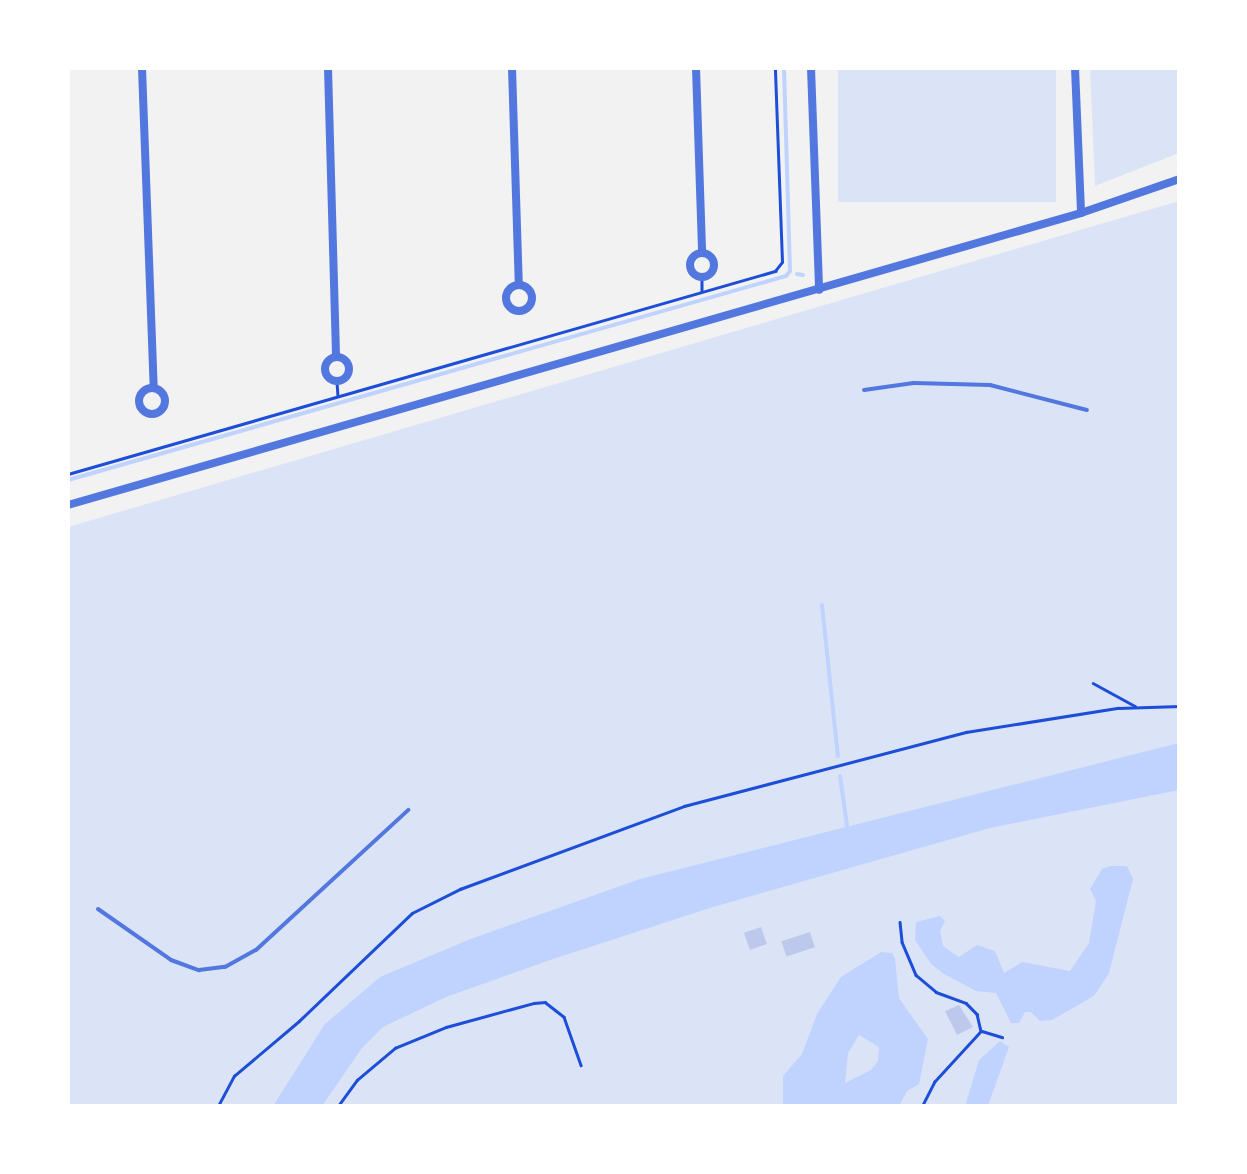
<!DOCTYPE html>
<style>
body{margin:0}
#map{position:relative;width:1247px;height:1174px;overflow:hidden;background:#f2f2f2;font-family:"Open Sans",sans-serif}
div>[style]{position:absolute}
.green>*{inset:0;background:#dbe4f7;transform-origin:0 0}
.water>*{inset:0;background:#bfd3fe}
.stream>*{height:4px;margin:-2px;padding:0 2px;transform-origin:2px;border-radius:2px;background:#bfd3fe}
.building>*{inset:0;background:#bdc9ec;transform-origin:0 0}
.path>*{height:2.5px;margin:-1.25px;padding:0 1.25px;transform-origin:1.25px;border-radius:1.25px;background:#1d4ed8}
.service>*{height:4px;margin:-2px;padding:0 2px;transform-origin:2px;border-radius:2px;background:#5277de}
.minor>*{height:8px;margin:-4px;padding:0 4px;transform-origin:4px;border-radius:4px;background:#5277de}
.minor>.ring{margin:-4px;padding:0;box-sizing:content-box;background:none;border:8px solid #5277de;border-radius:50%}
span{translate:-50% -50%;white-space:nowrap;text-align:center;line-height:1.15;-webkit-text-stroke:8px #fff;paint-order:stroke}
.frame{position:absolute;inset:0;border:70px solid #fff;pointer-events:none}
</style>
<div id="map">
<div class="green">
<i style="left:838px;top:68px;width:218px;height:134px"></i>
<i style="clip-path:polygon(1090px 68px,1179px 68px,1179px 153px,1095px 186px)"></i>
<i style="clip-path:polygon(1179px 201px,1179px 1106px,68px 1106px,68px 527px)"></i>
</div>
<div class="water">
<i style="clip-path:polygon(1179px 743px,1179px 790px,990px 828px,713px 907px,550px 960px,446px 997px,383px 1027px,362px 1048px,322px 1106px,273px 1106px,325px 1024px,380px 977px,468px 940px,640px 879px)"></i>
<i style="clip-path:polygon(1110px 866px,1127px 866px,1133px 879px,1109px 973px,1094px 996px,1052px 1020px,1040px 1021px,1031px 1012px,1025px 1012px,1019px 1023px,1011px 1023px,996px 993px,976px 991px,944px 974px,931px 964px,915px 940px,916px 922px,940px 916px,945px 921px,940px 931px,943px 946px,959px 957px,977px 945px,995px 951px,1004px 973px,1022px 962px,1070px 971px,1089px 943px,1096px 901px,1090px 889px,1102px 869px)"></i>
<i style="clip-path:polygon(evenodd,881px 952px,892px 953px,895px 959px,899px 998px,928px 1039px,919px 1084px,907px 1091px,899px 1106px,783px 1106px,783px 1076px,802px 1054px,817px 1014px,841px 977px,881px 952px,859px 1035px,879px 1047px,878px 1061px,871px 1070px,845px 1083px,848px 1053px,859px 1035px)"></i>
<i style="clip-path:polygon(1000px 1041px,1009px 1047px,988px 1106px,965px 1106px,979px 1060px)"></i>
</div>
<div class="stream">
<i style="left:797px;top:274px;width:6px;rotate:9deg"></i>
<i style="left:68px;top:480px;width:746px;rotate:-15.86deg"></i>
<i style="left:786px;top:276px;width:6px;rotate:-51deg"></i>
<i style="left:790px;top:271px;width:203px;rotate:-91.7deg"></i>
<i style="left:822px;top:605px;width:152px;rotate:84deg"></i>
<i style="left:840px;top:776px;width:50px;rotate:82deg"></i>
</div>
<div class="building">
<i style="left:761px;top:927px;width:18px;height:18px;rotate:71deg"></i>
<i style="left:810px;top:932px;width:16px;height:30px;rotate:72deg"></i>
<i style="clip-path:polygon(959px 1005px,973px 1027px,957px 1035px,945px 1011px)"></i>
</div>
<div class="path">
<i style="left:702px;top:277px;width:14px;rotate:90deg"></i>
<i style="left:337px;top:382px;width:13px;rotate:86deg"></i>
<i style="left:68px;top:474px;width:736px;rotate:-16.02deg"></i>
<i style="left:775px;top:271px;width:11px;rotate:-52deg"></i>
<i style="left:782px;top:262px;width:194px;rotate:-92.1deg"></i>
<i style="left:1093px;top:683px;width:48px;rotate:28.7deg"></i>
<i style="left:900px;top:922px;width:20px;rotate:84deg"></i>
<i style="left:902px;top:942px;width:36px;rotate:67deg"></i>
<i style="left:916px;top:975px;width:26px;rotate:40deg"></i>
<i style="left:936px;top:992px;width:32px;rotate:20deg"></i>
<i style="left:966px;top:1003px;width:16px;rotate:45deg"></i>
<i style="left:977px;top:1014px;width:17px;rotate:77deg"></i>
<i style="left:982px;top:1031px;width:21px;rotate:17deg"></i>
<i style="left:218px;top:1106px;width:34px;rotate:-62deg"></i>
<i style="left:234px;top:1076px;width:85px;rotate:-40.2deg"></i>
<i style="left:299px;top:1021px;width:156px;rotate:-43.7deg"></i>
<i style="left:412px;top:913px;width:54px;rotate:-26.6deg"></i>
<i style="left:460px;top:889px;width:239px;rotate:-20.3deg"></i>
<i style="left:684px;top:806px;width:292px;rotate:-14.7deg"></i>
<i style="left:966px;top:732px;width:154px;rotate:-9deg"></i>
<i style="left:1118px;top:708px;width:62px;rotate:-1.8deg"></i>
<i style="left:338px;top:1106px;width:32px;rotate:-54deg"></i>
<i style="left:357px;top:1080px;width:50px;rotate:-40.1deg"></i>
<i style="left:395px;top:1048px;width:55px;rotate:-22.4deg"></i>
<i style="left:446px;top:1027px;width:91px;rotate:-15.3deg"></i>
<i style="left:534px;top:1003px;width:11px;rotate:-5deg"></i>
<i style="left:545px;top:1002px;width:24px;rotate:38deg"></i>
<i style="left:564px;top:1017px;width:51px;rotate:70.5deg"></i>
<i style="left:922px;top:1106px;width:27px;rotate:-63deg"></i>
<i style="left:934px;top:1082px;width:68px;rotate:-47.4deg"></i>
</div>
<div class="service">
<i style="left:864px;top:390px;width:50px;rotate:-8deg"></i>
<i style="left:914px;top:383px;width:76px;rotate:1.5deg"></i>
<i style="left:990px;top:385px;width:100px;rotate:14.5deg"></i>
<i style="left:98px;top:909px;width:89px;rotate:34.9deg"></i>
<i style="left:171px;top:960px;width:30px;rotate:20deg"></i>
<i style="left:199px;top:970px;width:26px;rotate:-7deg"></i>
<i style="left:225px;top:967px;width:35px;rotate:-29deg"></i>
<i style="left:256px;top:950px;width:207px;rotate:-42.6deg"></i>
</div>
<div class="minor">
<i style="left:142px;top:68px;width:320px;rotate:87.9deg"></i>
<i style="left:328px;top:68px;width:289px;rotate:88.4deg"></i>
<i style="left:512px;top:68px;width:217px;rotate:88.2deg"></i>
<i style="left:696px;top:68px;width:185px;rotate:88.1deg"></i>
<i style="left:811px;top:68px;width:222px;rotate:87.9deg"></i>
<i style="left:1075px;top:68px;width:145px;rotate:87.6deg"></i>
<i class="ring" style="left:690px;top:253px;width:16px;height:16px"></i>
<i class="ring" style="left:506px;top:285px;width:18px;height:18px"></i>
<i class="ring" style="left:325px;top:357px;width:16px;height:16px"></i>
<i class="ring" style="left:139px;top:388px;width:18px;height:18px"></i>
<i style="left:68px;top:505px;width:1054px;rotate:-16.08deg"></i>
<i style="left:1081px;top:213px;width:105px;rotate:-19deg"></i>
</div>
<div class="frame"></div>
</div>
